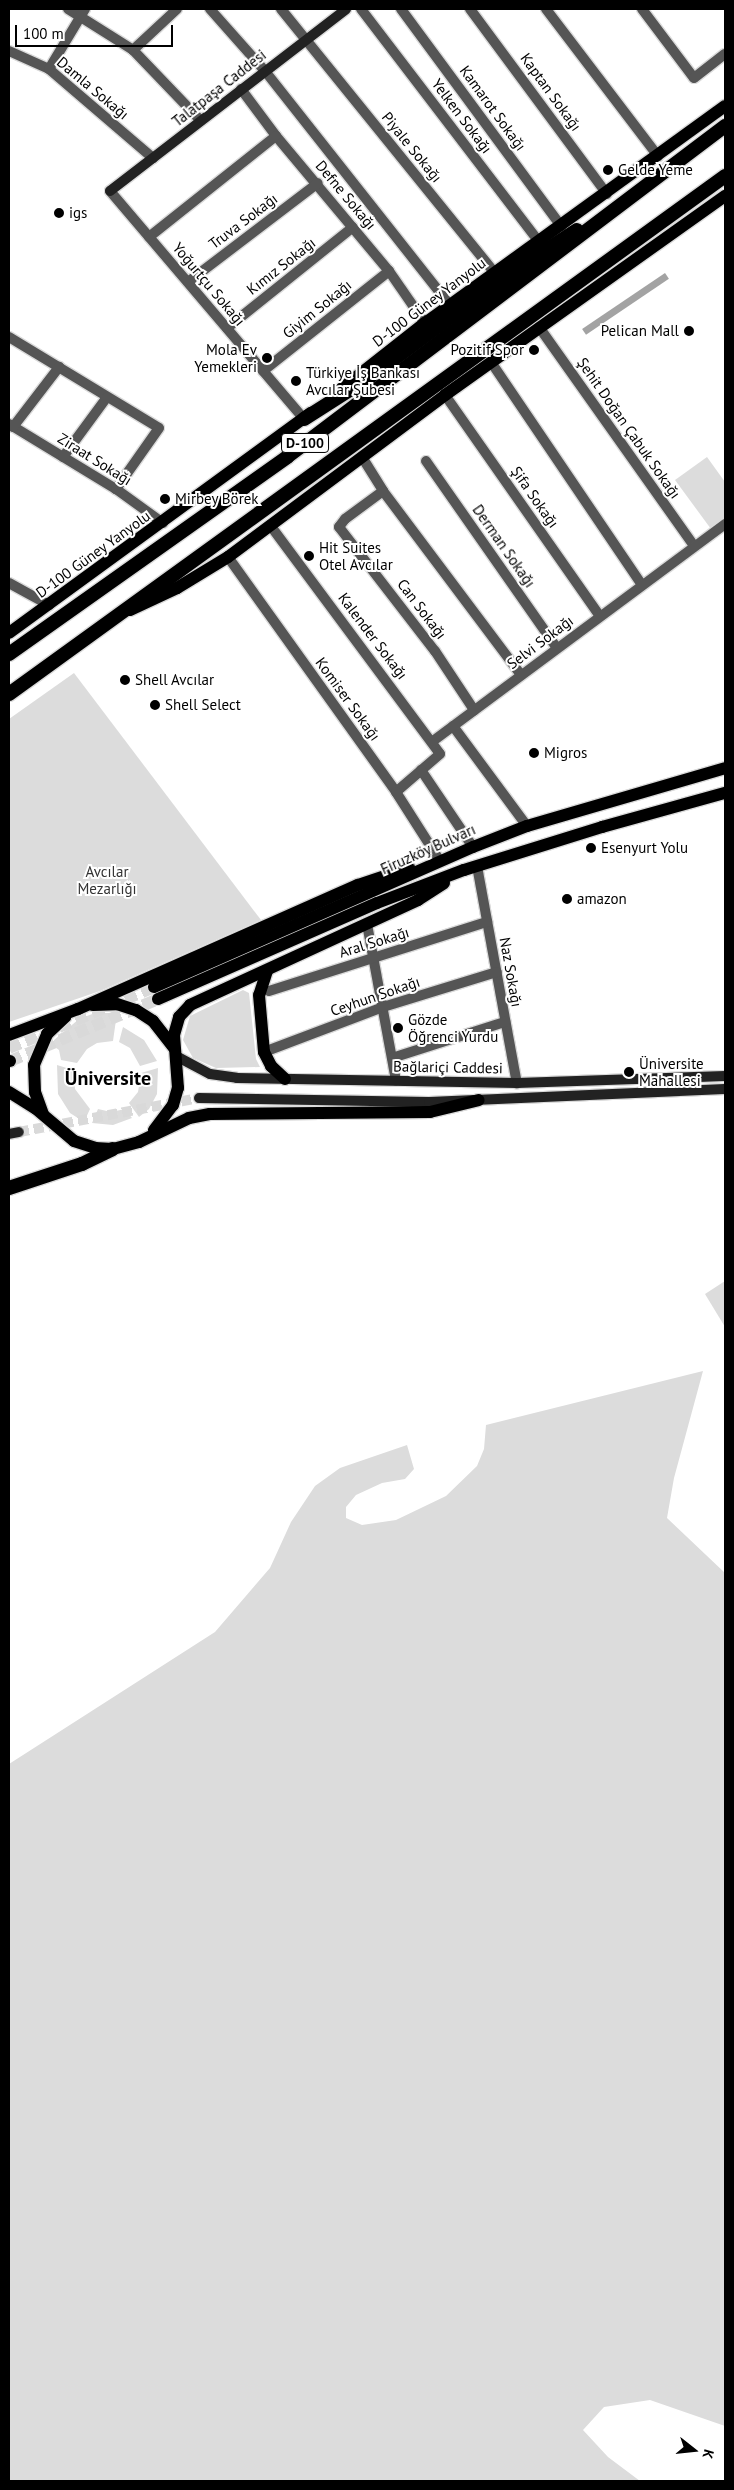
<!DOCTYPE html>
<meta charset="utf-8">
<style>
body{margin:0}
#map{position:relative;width:734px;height:2490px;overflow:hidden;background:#fff;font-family:"PT Sans",sans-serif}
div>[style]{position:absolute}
.green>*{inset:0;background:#dcdcdc}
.water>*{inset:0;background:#a3a3a3;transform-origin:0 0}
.secondary-tunnel>*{height:10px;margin-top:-5px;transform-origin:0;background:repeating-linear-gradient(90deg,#d9d9d9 0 10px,transparent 0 15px)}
.primary-tunnel>*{height:12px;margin-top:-6px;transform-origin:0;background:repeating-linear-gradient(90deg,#d9d9d9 0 12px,transparent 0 18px)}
.roads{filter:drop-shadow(1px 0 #dbdbdb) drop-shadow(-1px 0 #dbdbdb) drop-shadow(0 1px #dbdbdb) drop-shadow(0 -1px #dbdbdb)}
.minor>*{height:10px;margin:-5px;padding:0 5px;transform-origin:5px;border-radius:5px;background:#555}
.tertiary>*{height:10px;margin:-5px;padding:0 5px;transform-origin:5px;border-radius:5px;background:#555}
.secondary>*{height:10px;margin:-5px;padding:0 5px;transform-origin:5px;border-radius:5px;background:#222}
.primary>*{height:12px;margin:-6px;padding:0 6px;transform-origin:6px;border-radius:6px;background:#000}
.trunk>*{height:14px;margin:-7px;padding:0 7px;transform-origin:7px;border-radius:7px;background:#000}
.dots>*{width:14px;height:14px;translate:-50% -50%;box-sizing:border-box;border:2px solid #fff;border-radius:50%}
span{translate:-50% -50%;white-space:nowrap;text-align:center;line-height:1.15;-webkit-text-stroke:4px #fff;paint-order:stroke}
.shield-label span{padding:1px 4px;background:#fff;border:1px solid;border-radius:4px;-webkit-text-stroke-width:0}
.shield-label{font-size:14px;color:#000;font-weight:700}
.street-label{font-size:15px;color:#000}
.poi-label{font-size:15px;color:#000}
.left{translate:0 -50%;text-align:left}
.right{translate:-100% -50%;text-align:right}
.park-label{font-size:15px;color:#333}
.district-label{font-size:20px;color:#000;font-weight:700}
.frame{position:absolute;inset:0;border:10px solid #000;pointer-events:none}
.north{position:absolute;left:669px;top:2425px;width:50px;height:50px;-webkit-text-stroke:4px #fff;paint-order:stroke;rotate:106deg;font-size:14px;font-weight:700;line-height:20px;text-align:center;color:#000}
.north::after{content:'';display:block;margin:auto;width:18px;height:22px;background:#000;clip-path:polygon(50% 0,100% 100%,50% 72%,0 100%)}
.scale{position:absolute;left:15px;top:25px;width:158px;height:22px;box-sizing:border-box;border:2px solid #000;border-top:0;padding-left:6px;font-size:15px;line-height:18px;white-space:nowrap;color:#000;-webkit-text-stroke:4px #fff;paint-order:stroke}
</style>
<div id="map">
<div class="green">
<i style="clip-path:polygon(707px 457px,725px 482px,725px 519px,711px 529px,675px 480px)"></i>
<i style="clip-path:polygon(74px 673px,261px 920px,100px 991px,9px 1022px,9px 719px)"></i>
<i style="clip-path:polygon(243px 990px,249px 993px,256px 1059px,260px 1067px,216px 1068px,193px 1058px,183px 1040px,190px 1016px)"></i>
<i style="clip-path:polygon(95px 1013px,117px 1013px,113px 1041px,97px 1043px,87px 1049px,77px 1063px,61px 1060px,59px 1050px,52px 1045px,54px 1040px,79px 1019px)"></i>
<i style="clip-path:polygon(123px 1027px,144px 1040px,157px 1061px,140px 1066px,130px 1048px,119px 1042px)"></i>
<i style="clip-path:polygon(57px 1065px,73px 1070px,75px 1089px,90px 1109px,84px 1122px,70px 1113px,58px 1094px)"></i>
<i style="clip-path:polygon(158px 1068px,157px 1094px,149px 1109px,139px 1117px,129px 1103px,138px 1092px,141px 1073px)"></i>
<i style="clip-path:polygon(98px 1109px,111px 1112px,125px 1109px,132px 1118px,113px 1125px,92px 1123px)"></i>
<i style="clip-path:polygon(725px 1281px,725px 1327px,705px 1294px)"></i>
<i style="clip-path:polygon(703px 1371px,674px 1478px,667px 1518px,725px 1573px,725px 2426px,650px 2400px,604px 2407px,583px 2430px,608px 2457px,640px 2481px,9px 2481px,9px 1764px,215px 1632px,270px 1568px,291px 1522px,315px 1486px,340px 1468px,407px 1445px,414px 1469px,405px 1479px,382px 1483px,356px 1495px,346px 1507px,346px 1518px,362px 1525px,396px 1520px,446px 1496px,477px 1466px,484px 1449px,486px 1425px)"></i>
</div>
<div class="water">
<i style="left:665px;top:273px;width:7px;height:100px;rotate:56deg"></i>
</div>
<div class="secondary-tunnel">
<i style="left:19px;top:1132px;width:183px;rotate:-10.7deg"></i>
</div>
<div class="primary-tunnel">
<i style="left:9px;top:1048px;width:157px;rotate:-22.8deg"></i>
<i style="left:10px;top:1061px;width:160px;rotate:-22.7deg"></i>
</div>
<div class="roads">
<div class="minor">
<i style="left:68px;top:9px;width:77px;rotate:32.2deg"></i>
<i style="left:133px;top:50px;width:98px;rotate:46.2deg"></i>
<i style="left:210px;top:9px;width:83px;rotate:48.4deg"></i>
<i style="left:265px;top:71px;width:298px;rotate:51.7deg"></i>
<i style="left:281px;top:9px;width:340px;rotate:51deg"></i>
<i style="left:361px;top:9px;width:293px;rotate:52.6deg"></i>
<i style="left:401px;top:9px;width:270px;rotate:53.6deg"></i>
<i style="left:470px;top:9px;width:230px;rotate:53.5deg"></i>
<i style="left:546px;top:9px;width:185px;rotate:52.7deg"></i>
<i style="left:642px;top:9px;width:86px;rotate:53deg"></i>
<i style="left:694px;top:78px;width:39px;rotate:-38deg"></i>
<i style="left:133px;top:50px;width:60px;rotate:-43deg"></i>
<i style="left:9px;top:51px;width:44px;rotate:24.2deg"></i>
<i style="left:49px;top:69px;width:137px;rotate:40.6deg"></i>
<i style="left:49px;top:69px;width:70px;rotate:-59deg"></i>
<i style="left:241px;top:89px;width:59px;rotate:53.3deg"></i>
<i style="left:276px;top:136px;width:176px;rotate:50.1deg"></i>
<i style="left:389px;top:271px;width:63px;rotate:55.3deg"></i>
<i style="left:110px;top:191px;width:299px;rotate:49.6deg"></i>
<i style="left:149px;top:237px;width:162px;rotate:-38.5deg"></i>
<i style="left:188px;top:282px;width:163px;rotate:-37.3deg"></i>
<i style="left:539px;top:327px;width:268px;rotate:54.7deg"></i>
<i style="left:227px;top:328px;width:161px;rotate:-38.7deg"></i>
<i style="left:9px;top:337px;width:175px;rotate:31.2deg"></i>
<i style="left:159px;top:428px;width:75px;rotate:125.2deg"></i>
<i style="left:491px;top:362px;width:269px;rotate:55.9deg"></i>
<i style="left:263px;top:371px;width:161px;rotate:-38.4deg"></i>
<i style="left:445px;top:395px;width:270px;rotate:55deg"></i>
<i style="left:9px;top:424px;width:125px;rotate:31.3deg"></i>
<i style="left:116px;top:489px;width:58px;rotate:35.9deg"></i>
<i style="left:13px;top:427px;width:76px;rotate:-52.5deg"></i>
<i style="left:63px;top:457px;width:74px;rotate:-53.7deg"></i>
<i style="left:362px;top:457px;width:40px;rotate:58deg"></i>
<i style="left:383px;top:491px;width:230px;rotate:53.1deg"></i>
<i style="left:426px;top:461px;width:228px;rotate:55deg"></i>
<i style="left:383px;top:491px;width:47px;rotate:143.6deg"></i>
<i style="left:345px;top:519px;width:10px;rotate:127deg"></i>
<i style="left:339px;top:527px;width:157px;rotate:52.3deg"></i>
<i style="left:435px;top:651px;width:71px;rotate:56.5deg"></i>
<i style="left:270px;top:525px;width:285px;rotate:53.4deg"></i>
<i style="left:440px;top:754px;width:58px;rotate:139.2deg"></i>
<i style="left:228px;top:557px;width:289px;rotate:54.4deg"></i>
<i style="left:396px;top:792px;width:82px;rotate:57.5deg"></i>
<i style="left:9px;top:583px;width:46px;rotate:28.8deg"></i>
<i style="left:453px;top:726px;width:124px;rotate:53.5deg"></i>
<i style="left:421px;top:770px;width:93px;rotate:56deg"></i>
<i style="left:477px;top:866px;width:221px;rotate:79.6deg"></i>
<i style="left:367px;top:924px;width:159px;rotate:79.5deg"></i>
<i style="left:269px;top:991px;width:229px;rotate:-17.6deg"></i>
<i style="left:264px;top:1052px;width:127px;rotate:-20.7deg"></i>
<i style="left:383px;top:1007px;width:119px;rotate:-17.1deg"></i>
<i style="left:392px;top:1058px;width:119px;rotate:-17.7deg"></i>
</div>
<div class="tertiary">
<i style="left:433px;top:741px;width:364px;rotate:-36.6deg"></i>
</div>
<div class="secondary">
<i style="left:110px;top:191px;width:298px;rotate:-37.6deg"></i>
<i style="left:176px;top:1056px;width:38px;rotate:28deg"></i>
<i style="left:210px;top:1074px;width:27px;rotate:8deg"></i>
<i style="left:237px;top:1078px;width:280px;rotate:1deg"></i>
<i style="left:517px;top:1083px;width:208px;rotate:-1.9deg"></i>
<i style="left:199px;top:1098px;width:230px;rotate:1deg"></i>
<i style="left:429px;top:1102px;width:296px;rotate:-2.5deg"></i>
<i style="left:9px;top:1134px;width:10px;rotate:-11deg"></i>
</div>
<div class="primary">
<i style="left:341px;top:389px;width:107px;rotate:-38.2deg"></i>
<i style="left:425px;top:323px;width:370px;rotate:-35.9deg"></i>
<i style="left:130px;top:610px;width:52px;rotate:-25.1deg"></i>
<i style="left:177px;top:588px;width:60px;rotate:-31.3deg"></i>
<i style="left:228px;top:557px;width:271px;rotate:-36.7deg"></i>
<i style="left:445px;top:395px;width:344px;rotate:-35.4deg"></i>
<i style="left:9px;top:633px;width:374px;rotate:-36.1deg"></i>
<i style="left:267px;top:971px;width:25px;rotate:108deg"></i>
<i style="left:259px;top:995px;width:57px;rotate:85deg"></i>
<i style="left:264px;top:1052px;width:16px;rotate:63deg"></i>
<i style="left:271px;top:1066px;width:19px;rotate:43deg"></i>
<i style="left:154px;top:987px;width:348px;rotate:-23.7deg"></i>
<i style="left:473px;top:847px;width:58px;rotate:-21.3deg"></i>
<i style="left:527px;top:826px;width:206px;rotate:-16.3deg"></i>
<i style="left:158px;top:999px;width:239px;rotate:-23.7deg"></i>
<i style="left:377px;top:903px;width:93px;rotate:-20.8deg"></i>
<i style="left:464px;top:870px;width:145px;rotate:-17.3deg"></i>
<i style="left:602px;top:827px;width:128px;rotate:-15.5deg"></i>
<i style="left:93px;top:1005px;width:24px;rotate:-2deg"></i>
<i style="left:117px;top:1004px;width:20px;rotate:18deg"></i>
<i style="left:136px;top:1010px;width:20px;rotate:33deg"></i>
<i style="left:153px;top:1021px;width:34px;rotate:52deg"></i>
<i style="left:9px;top:1035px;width:74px;rotate:-20.6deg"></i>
<i style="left:78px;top:1009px;width:306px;rotate:-23.9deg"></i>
<i style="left:358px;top:885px;width:54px;rotate:-18.4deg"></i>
<i style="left:9px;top:1061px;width:1px"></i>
<i style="left:9px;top:1092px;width:31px;rotate:32deg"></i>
<i style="left:35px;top:1108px;width:51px;rotate:40.2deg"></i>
<i style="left:74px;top:1141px;width:22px;rotate:18deg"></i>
<i style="left:95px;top:1148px;width:18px;rotate:3deg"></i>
<i style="left:113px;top:1149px;width:27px;rotate:-15deg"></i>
<i style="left:139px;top:1142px;width:55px;rotate:-25.6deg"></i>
<i style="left:189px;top:1118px;width:21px;rotate:-11deg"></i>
<i style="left:210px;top:1114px;width:220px;rotate:-0.5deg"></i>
<i style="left:430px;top:1112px;width:50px;rotate:-13.8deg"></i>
<i style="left:43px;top:1114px;width:23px;rotate:-110deg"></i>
<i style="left:35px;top:1092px;width:27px;rotate:-92deg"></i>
<i style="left:34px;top:1065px;width:34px;rotate:-67deg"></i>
<i style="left:47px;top:1034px;width:25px;rotate:-43deg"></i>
<i style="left:154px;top:1130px;width:31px;rotate:-53deg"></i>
<i style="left:173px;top:1105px;width:18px;rotate:-74deg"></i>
<i style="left:178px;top:1088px;width:53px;rotate:-94.3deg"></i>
<i style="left:174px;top:1035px;width:19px;rotate:-74deg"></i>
<i style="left:179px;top:1017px;width:16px;rotate:-47deg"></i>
<i style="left:190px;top:1005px;width:251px;rotate:-24.7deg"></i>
<i style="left:418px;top:900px;width:31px;rotate:-33deg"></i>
</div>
<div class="trunk">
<i style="left:304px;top:419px;width:78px;rotate:-32.5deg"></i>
<i style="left:370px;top:377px;width:166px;rotate:-36.7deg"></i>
<i style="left:503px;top:278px;width:88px;rotate:-33deg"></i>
<i style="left:9px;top:654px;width:341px;rotate:-35.3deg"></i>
<i style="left:287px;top:457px;width:549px;rotate:-37.08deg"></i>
<i style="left:9px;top:694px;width:884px;rotate:-35.88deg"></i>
<i style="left:9px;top:1188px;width:77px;rotate:-18.2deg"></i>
<i style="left:82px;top:1164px;width:34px;rotate:-26deg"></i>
</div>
</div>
<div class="dots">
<i style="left:608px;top:170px;background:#000"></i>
<i style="left:59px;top:213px;background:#000"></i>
<i style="left:689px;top:331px;background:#000"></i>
<i style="left:534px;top:350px;background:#000"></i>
<i style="left:267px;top:358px;background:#000"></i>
<i style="left:296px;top:381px;background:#000"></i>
<i style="left:165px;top:499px;background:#000"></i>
<i style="left:309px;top:556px;background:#000"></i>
<i style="left:125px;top:680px;background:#000"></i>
<i style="left:155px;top:705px;background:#000"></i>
<i style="left:534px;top:753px;background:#000"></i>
<i style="left:591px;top:848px;background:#000"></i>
<i style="left:567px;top:899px;background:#000"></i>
<i style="left:398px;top:1028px;background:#000"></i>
<i style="left:629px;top:1072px;background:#000"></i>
</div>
<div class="shield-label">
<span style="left:305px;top:443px">D-100</span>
</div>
<div class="street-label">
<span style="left:93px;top:88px;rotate:40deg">Damla Sokağı</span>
<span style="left:219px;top:88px;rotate:-38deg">Talatpaşa Caddesi</span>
<span style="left:551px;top:92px;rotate:54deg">Kaptan Sokağı</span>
<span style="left:493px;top:108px;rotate:54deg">Kamarot Sokağı</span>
<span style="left:462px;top:116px;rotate:53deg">Yelken Sokağı</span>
<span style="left:412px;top:147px;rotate:51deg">Piyale Sokağı</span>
<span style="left:346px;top:195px;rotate:50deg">Defne Sokağı</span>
<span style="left:243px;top:221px;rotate:-37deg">Truva Sokağı</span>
<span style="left:281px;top:266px;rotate:-38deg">Kımız Sokağı</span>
<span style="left:209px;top:284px;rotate:50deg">Yoğurtçu Sokağı</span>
<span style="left:429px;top:302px;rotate:-37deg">D-100 Güney Yanyolu</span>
<span style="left:317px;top:309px;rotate:-39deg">Giyim Sokağı</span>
<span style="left:629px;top:428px;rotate:55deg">Şehit Doğan Çabuk Sokağı</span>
<span style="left:95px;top:459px;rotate:32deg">Ziraat Sokağı</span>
<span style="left:535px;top:497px;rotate:55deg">Şifa Sokağı</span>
<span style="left:504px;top:546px;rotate:55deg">Derman Sokağı</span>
<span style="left:93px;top:554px;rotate:-36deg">D-100 Güney Yanyolu</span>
<span style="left:422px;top:609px;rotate:53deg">Can Sokağı</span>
<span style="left:373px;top:636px;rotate:53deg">Kalender Sokağı</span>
<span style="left:540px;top:642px;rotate:-37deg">Selvi Sokağı</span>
<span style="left:348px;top:699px;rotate:54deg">Komiser Sokağı</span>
<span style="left:428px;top:849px;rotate:-24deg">Firuzköy Bulvarı</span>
<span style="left:374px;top:942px;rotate:-17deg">Aral Sokağı</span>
<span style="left:511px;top:972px;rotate:80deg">Naz Sokağı</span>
<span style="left:375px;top:996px;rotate:-19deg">Ceyhun Sokağı</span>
<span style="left:448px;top:1067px;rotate:1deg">Bağlariçi Caddesi</span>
</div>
<div class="poi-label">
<span class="left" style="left:618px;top:170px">Gelde Yeme</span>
<span class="left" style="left:69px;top:213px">igs</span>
<span class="right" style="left:679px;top:331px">Pelican Mall</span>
<span class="right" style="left:257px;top:358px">Mola Ev<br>Yemekleri</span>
<span class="right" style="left:524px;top:350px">Pozitif Spor</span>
<span class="left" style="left:306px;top:381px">Türkiye İş Bankası<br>Avcılar Şubesi</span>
<span class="left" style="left:175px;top:499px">Mirbey Börek</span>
<span class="left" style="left:319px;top:556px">Hit Suites<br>Otel Avcılar</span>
<span class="left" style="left:135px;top:680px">Shell Avcılar</span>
<span class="left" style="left:165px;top:705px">Shell Select</span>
<span class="left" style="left:544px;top:753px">Migros</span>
<span class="left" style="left:601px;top:848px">Esenyurt Yolu</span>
<span class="left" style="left:577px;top:899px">amazon</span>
<span class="left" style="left:408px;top:1028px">Gözde<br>Öğrenci Yurdu</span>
<span class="left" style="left:639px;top:1072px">Üniversite<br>Mahallesi</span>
</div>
<div class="park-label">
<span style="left:107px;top:880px">Avcılar<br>Mezarlığı</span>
</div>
<div class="district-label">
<span style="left:108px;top:1078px">Üniversite</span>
</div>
<div class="frame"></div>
<div class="north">K</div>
<div class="scale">100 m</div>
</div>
